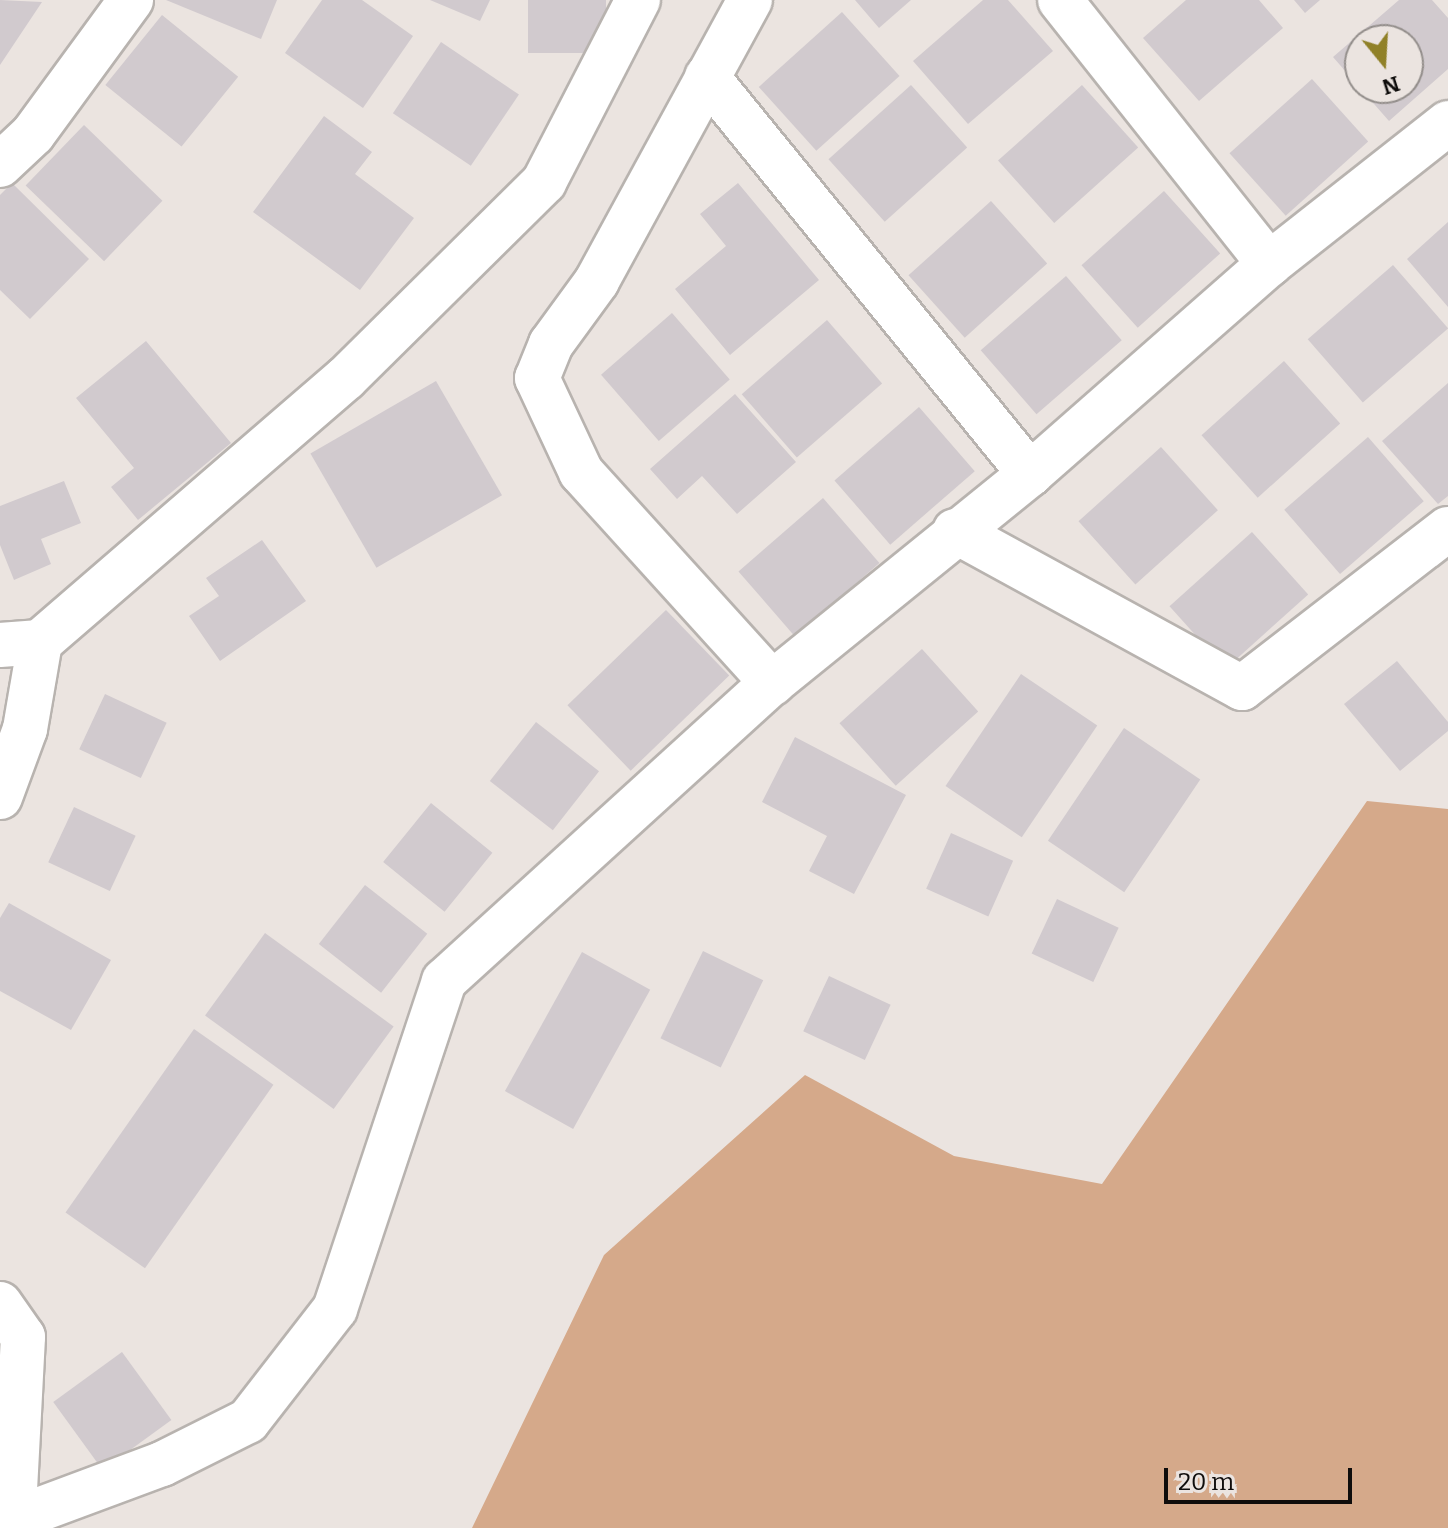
<!DOCTYPE html>
<style>
body{margin:0}
#map{position:relative;width:1448px;height:1528px;overflow:hidden;background:#ebe4e0;font-family:Bitter,serif}
div>[style]{position:absolute}
[style*='--x']{left:calc(var(--x)*1px);top:calc(var(--y)*1px);width:calc(var(--w)*1px);rotate:calc(var(--a)*1deg)}
.forest>*{inset:0;background:#d5a98a}
.building>*{inset:0;background:#d1cace;transform-origin:0 0}
.roads{filter:drop-shadow(2px 0 #b8b3af) drop-shadow(-2px 0 #b8b3af) drop-shadow(0 2px #b8b3af) drop-shadow(0 -2px #b8b3af)}
.minor>*{height:44px;margin:-22px;padding:0 22px;transform-origin:22px;border-radius:22px;background:#fff}
span{translate:-50% -50%;white-space:nowrap;text-align:center;line-height:1.15;-webkit-text-stroke:7px #ebe4e0;paint-order:stroke}
.north{position:absolute;left:1344px;top:24px;width:80px;height:80px;box-sizing:border-box;background:#ebe4e0;border:2px solid #938e8b;border-radius:50%;rotate:162deg;font-size:22px;font-weight:700;line-height:32px;text-align:center;color:#0f0d0c}
.north::after{content:'';display:block;margin:auto;width:28px;height:36px;background:#908128;clip-path:polygon(50% 0,100% 100%,50% 72%,0 100%)}
.scale{position:absolute;left:1164px;top:1468px;width:188px;height:36px;box-sizing:border-box;border:4px solid #0f0d0c;border-top:0;padding-left:10px;font-size:24px;line-height:28px;white-space:nowrap;color:#0f0d0c;-webkit-text-stroke:6px #ebe4e0;paint-order:stroke}
</style>
<div id="map">
<div class="forest">
<i style="clip-path:polygon(1367px 801px,1448px 809px,1448px 1528px,472px 1528px,604px 1255px,805px 1075px,954px 1156px,1102px 1184px)"></i>
</div>
<div class="building">
<i style="clip-path:polygon(0 0,42px 2px,0 65px)"></i>
<i style="clip-path:polygon(166px 0,277px 0,261px 39px)"></i>
<i style="clip-path:polygon(322px 0,362px 0,413px 36px,363px 108px,285px 53px)"></i>
<i style="clip-path:polygon(430px 0,490px 0,480px 21px)"></i>
<i style="left:528px;top:0;width:78px;height:53px"></i>
<i style="clip-path:polygon(855px 0,911px 0,879px 28px)"></i>
<i style="clip-path:polygon(983px 0,1008px 0,1053px 51px,968px 124px,913px 61px)"></i>
<i style="clip-path:polygon(1186px 0,1259px 0,1283px 28px,1199px 101px,1143px 38px)"></i>
<i style="clip-path:polygon(1294px 0,1320px 0,1305px 13px)"></i>
<i style="clip-path:polygon(1399px 0,1432px 0,1448px 18px,1448px 69px,1389px 121px,1360px 88px,1408px 88px,1408px 40px,1360px 40px,1360px 88px,1333px 57px)"></i>
<i style="left:842px;top:12px;width:86px;height:112px;rotate:48deg"></i>
<i style="left:162px;top:15px;width:98px;height:90px;rotate:39deg"></i>
<i style="left:441px;top:42px;width:94px;height:86px;rotate:34deg"></i>
<i style="left:1312px;top:79px;width:84px;height:111px;rotate:48deg"></i>
<i style="left:911px;top:85px;width:84px;height:111px;rotate:48deg"></i>
<i style="left:1082px;top:85px;width:84px;height:113px;rotate:48deg"></i>
<i style="clip-path:polygon(324px 116px,372px 152px,355px 174px,414px 218px,360px 290px,253px 212px)"></i>
<i style="left:84px;top:125px;width:109px;height:84px;rotate:44deg"></i>
<i style="clip-path:polygon(12px 183px,89px 259px,30px 319px,0 290px,0 195px)"></i>
<i style="clip-path:polygon(738px 183px,819px 280px,730px 355px,675px 289px,726px 246px,700px 214px)"></i>
<i style="left:1164px;top:191px;width:84px;height:111px;rotate:48deg"></i>
<i style="left:991px;top:201px;width:84px;height:111px;rotate:48deg"></i>
<i style="clip-path:polygon(1448px 222px,1448px 307px,1407px 259px)"></i>
<i style="left:1393px;top:265px;width:84px;height:113px;rotate:49deg"></i>
<i style="left:1066px;top:276px;width:85px;height:113px;rotate:49deg"></i>
<i style="left:672px;top:313px;width:88px;height:94px;rotate:49deg"></i>
<i style="left:827px;top:320px;width:84px;height:113px;rotate:49deg"></i>
<i style="clip-path:polygon(146px 341px,231px 443px,138px 520px,111px 487px,134px 468px,76px 398px)"></i>
<i style="left:1284px;top:361px;width:84px;height:111px;rotate:48deg"></i>
<i style="left:436px;top:381px;width:132px;height:145px;rotate:60deg"></i>
<i style="clip-path:polygon(1448px 383px,1448px 496px,1438px 504px,1382px 441px)"></i>
<i style="clip-path:polygon(735px 394px,796px 462px,737px 514px,702px 476px,677px 499px,650px 469px)"></i>
<i style="left:919px;top:407px;width:85px;height:112px;rotate:49deg"></i>
<i style="left:1368px;top:437px;width:85px;height:111px;rotate:49deg"></i>
<i style="left:1161px;top:447px;width:85px;height:111px;rotate:48deg"></i>
<i style="clip-path:polygon(64px 481px,81px 523px,41px 539px,51px 564px,14px 580px,0 545px,0 506px)"></i>
<i style="left:823px;top:498px;width:86px;height:112px;rotate:49deg"></i>
<i style="left:1252px;top:532px;width:84px;height:111px;rotate:48deg"></i>
<i style="clip-path:polygon(262px 540px,306px 601px,220px 661px,189px 616px,219px 596px,206px 578px)"></i>
<i style="left:666px;top:610px;width:91px;height:137px;rotate:46deg"></i>
<i style="left:922px;top:649px;width:84px;height:111px;rotate:48deg"></i>
<i style="clip-path:polygon(1397px 661px,1448px 722px,1448px 731px,1400px 771px,1344px 704px)"></i>
<i style="left:1021px;top:674px;width:92px;height:135px;rotate:34deg"></i>
<i style="left:105px;top:694px;width:68px;height:61px;rotate:25deg"></i>
<i style="left:536px;top:722px;width:80px;height:75px;rotate:38deg"></i>
<i style="left:1124px;top:728px;width:92px;height:136px;rotate:34deg"></i>
<i style="clip-path:polygon(795px 737px,906px 795px,854px 894px,809px 871px,827px 836px,762px 802px)"></i>
<i style="left:431px;top:803px;width:79px;height:76px;rotate:39deg"></i>
<i style="left:74px;top:807px;width:68px;height:61px;rotate:25deg"></i>
<i style="left:951px;top:833px;width:68px;height:61px;rotate:24deg"></i>
<i style="left:365px;top:885px;width:79px;height:75px;rotate:38deg"></i>
<i style="left:1057px;top:899px;width:68px;height:60px;rotate:25deg"></i>
<i style="clip-path:polygon(9px 903px,111px 960px,71px 1030px,0 991px,0 918px)"></i>
<i style="left:265px;top:933px;width:159px;height:102px;rotate:36deg"></i>
<i style="left:703px;top:951px;width:67px;height:97px;rotate:26deg"></i>
<i style="left:582px;top:952px;width:78px;height:159px;rotate:29deg"></i>
<i style="left:829px;top:976px;width:68px;height:61px;rotate:25deg"></i>
<i style="left:194px;top:1029px;width:97px;height:224px;rotate:35deg"></i>
<i style="left:122px;top:1352px;width:84px;height:85px;rotate:54deg"></i>
</div>
<div class="roads">
<div class="minor">
<i style="--x:750;--y:0;--w:320;--a:118.6"></i>
<i style="--x:597;--y:281;--w:78;--a:126.1"></i>
<i style="--x:551;--y:344;--w:37;--a:112"></i>
<i style="--x:537;--y:378;--w:104;--a:64.9"></i>
<i style="--x:581;--y:472;--w:285;--a:47.8"></i>
<i style="--x:1060;--y:0;--w:337;--a:51.6"></i>
<i style="--x:707;--y:77;--w:512;--a:50.87"></i>
<i style="--x:0;--y:165;--w:45;--a:-43.2"></i>
<i style="--x:33;--y:134;--w:166;--a:-53.8"></i>
<i style="--x:955;--y:531;--w:327;--a:28.7"></i>
<i style="--x:1242;--y:688;--w:260;--a:-37.7"></i>
<i style="--x:0;--y:645;--w:40;--a:-4.3"></i>
<i style="--x:40;--y:642;--w:404;--a:-40.8"></i>
<i style="--x:346;--y:378;--w:279;--a:-44.7"></i>
<i style="--x:544;--y:182;--w:205;--a:-62.7"></i>
<i style="--x:0;--y:797;--w:72;--a:-69.8"></i>
<i style="--x:25;--y:729;--w:88;--a:-80.2"></i>
<i style="--x:0;--y:1304;--w:40;--a:55.1"></i>
<i style="--x:23;--y:1337;--w:191;--a:93"></i>
<i style="--x:0;--y:1518;--w:14;--a:4"></i>
<i style="--x:14;--y:1519;--w:158;--a:-20.4"></i>
<i style="--x:162;--y:1464;--w:96;--a:-26.6"></i>
<i style="--x:248;--y:1421;--w:142;--a:-52.2"></i>
<i style="--x:335;--y:1309;--w:346;--a:-71.6"></i>
<i style="--x:444;--y:981;--w:443;--a:-42.3"></i>
<i style="--x:772;--y:683;--w:332;--a:-39"></i>
<i style="--x:1030;--y:474;--w:318;--a:-41.3"></i>
<i style="--x:1269;--y:264;--w:228;--a:-38.2"></i>
</div>
</div>
<div class="north">N</div>
<div class="scale">20 m</div>
</div>
